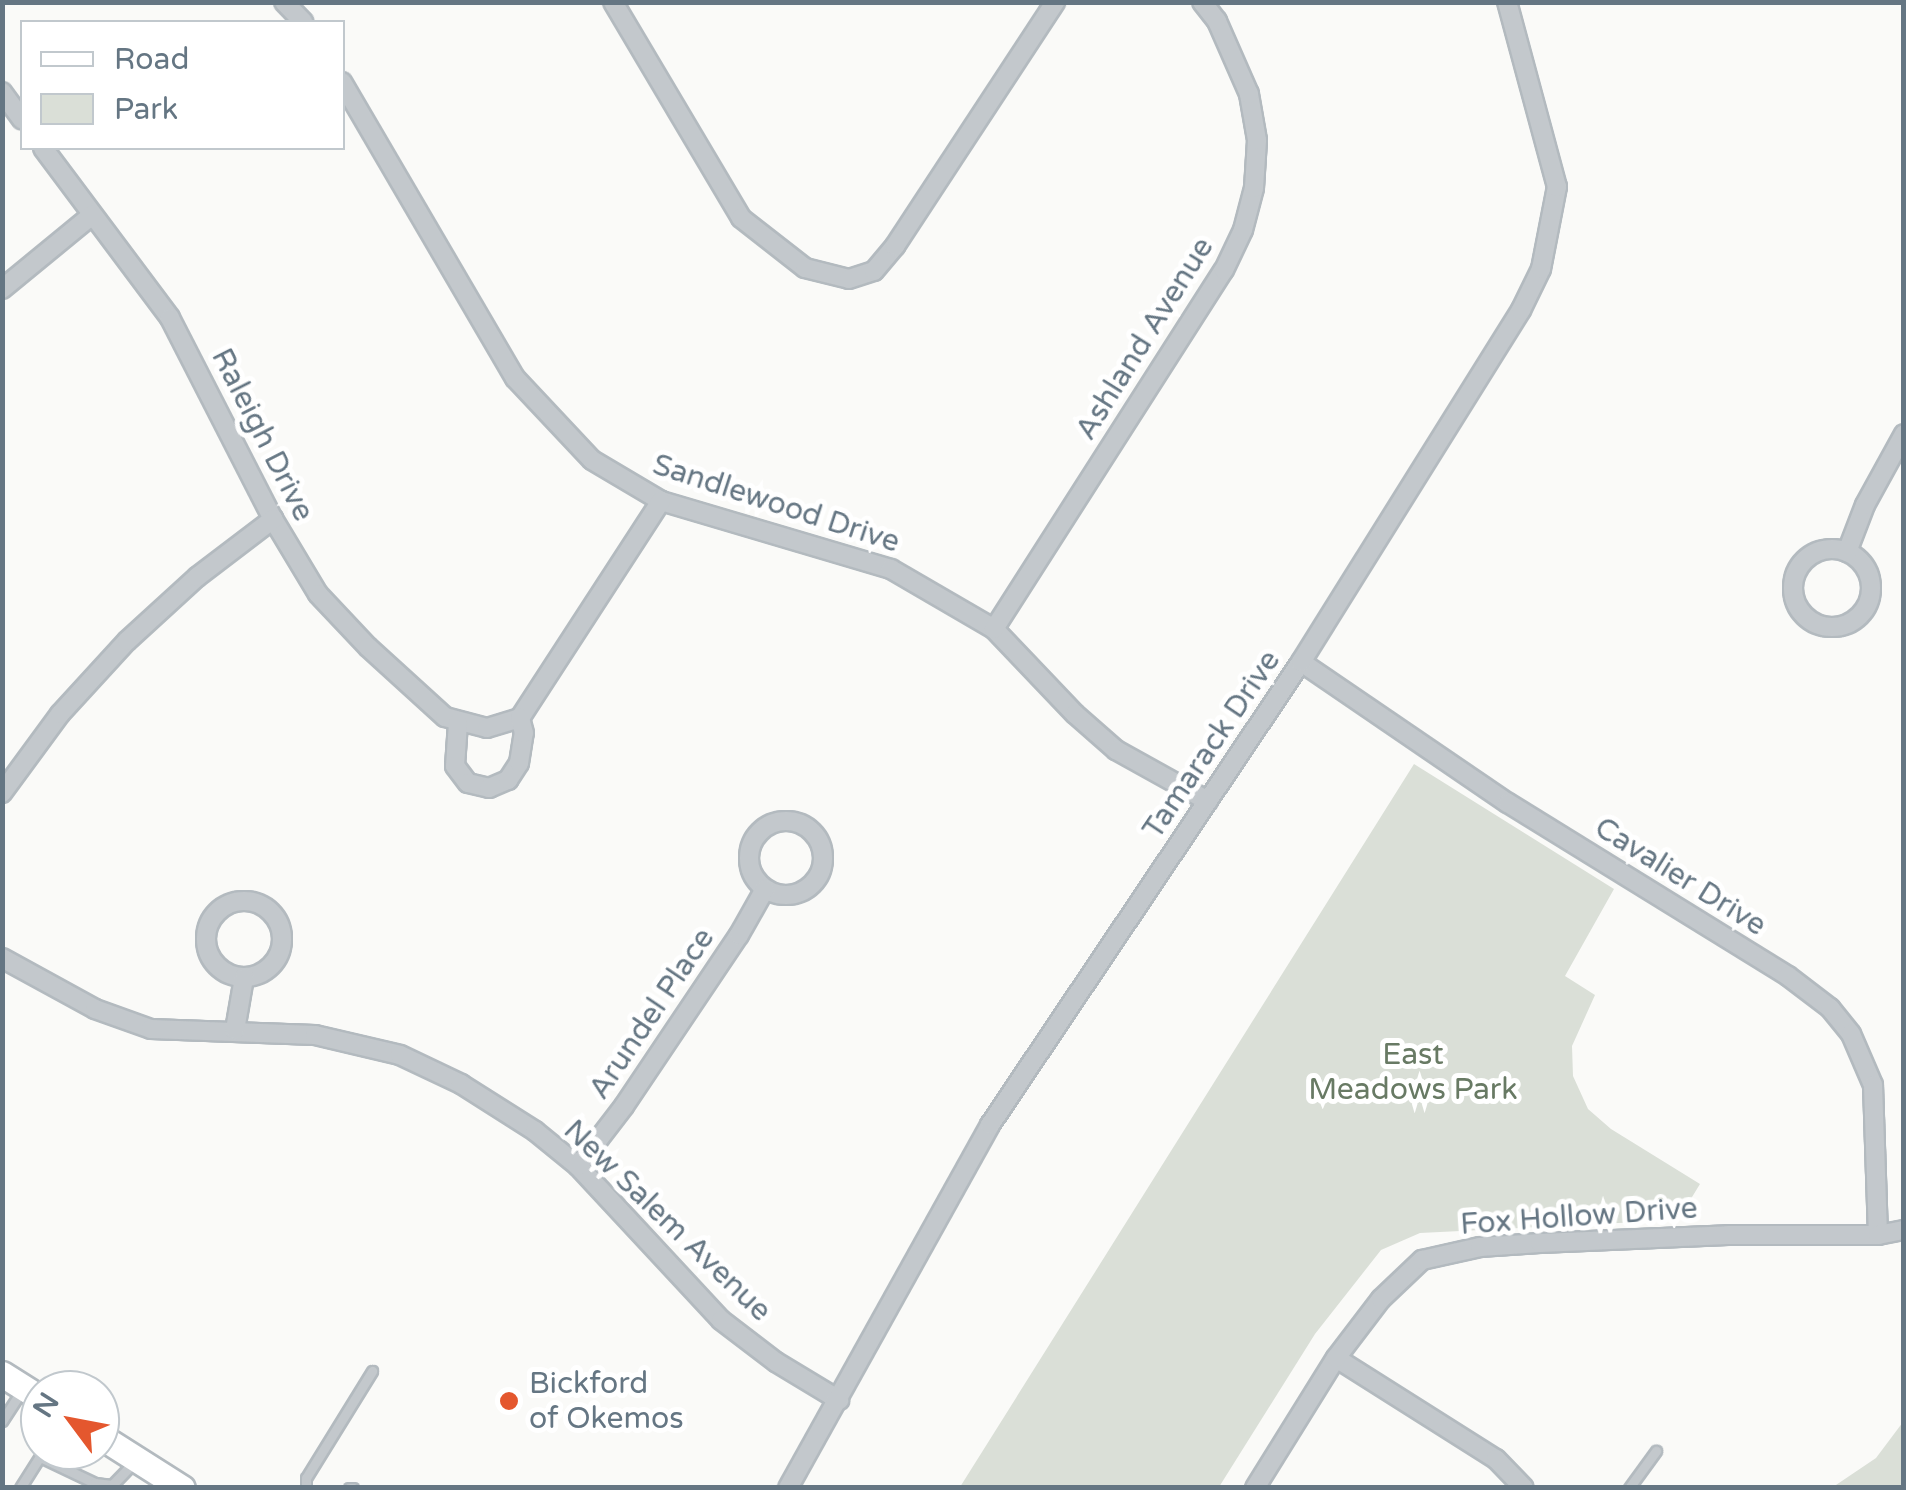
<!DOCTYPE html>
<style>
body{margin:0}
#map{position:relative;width:1906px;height:1490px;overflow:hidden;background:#fafaf8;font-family:"Varela Round",sans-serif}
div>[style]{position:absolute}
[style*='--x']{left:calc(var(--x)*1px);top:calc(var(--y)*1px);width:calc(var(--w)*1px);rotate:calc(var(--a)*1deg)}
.green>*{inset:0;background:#dadfd7}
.roads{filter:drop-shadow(2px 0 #b3babf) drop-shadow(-2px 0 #b3babf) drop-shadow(0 2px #b3babf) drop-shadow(0 -2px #b3babf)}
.lane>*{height:9px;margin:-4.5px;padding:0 4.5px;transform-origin:4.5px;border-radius:4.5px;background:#c3c8cc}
.street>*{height:18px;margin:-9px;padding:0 9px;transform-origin:9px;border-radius:9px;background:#c3c8cc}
.street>.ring{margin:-9px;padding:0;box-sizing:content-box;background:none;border:18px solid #c3c8cc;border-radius:50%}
.secondary>*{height:25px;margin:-12.5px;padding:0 12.5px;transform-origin:12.5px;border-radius:12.5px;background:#fff}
.dots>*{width:28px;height:28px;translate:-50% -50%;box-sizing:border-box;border:5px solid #fff;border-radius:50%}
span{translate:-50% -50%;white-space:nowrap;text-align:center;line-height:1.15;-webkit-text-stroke:10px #fff;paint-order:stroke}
.street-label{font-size:30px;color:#657683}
.park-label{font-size:30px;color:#687a64}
.poi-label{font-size:30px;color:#657683}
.left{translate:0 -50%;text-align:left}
.frame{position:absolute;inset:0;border:5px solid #657683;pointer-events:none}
.legend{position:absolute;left:20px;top:20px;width:325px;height:130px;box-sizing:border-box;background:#fff;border:2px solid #c1c8cd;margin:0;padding:12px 18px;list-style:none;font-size:30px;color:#657683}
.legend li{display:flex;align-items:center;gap:20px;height:50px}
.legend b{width:50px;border:2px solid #c1c8cd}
.north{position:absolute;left:20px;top:1370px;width:100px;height:100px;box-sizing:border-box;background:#fff;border:2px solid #c1c8cd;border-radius:50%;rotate:302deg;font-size:28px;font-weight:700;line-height:40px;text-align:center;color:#657683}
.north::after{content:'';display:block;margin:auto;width:35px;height:45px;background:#e4572e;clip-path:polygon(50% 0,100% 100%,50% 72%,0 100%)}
</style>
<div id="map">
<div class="green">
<i style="clip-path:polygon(1414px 764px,1614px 889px,1565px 976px,1595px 995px,1572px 1046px,1573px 1076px,1588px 1109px,1611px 1129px,1700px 1184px,1678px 1220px,1420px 1233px,1381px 1250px,1315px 1334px,1219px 1487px,960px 1487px)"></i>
<i style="clip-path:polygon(1903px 1422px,1903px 1487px,1833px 1487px,1876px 1458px)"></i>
</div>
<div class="roads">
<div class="lane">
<i style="--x:2;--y:1421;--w:37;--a:-57"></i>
<i style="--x:40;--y:1457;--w:61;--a:25.3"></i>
<i style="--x:95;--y:1483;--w:17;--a:7"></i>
<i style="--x:112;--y:1485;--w:35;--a:-46"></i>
<i style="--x:20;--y:1488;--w:45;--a:-57.7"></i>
<i style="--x:306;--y:1488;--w:10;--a:-90"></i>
<i style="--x:306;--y:1478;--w:126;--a:-58.3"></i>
<i style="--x:349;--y:1488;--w:4;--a:0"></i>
<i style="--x:1629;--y:1488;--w:46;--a:-53.9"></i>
</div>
<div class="street">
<i style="--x:284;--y:2;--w:28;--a:46"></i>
<i style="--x:613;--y:2;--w:251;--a:59.3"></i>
<i style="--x:741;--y:218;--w:81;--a:38"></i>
<i style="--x:805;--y:268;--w:45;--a:14"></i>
<i style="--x:849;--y:279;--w:26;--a:-18"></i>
<i style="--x:874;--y:271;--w:33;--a:-50"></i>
<i style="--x:895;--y:246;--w:292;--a:-56.7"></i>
<i style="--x:342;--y:82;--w:343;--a:59.7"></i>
<i style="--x:515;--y:378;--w:112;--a:46.8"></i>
<i style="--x:592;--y:460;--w:80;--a:30.7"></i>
<i style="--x:661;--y:501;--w:240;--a:16.5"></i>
<i style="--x:891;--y:569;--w:119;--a:30.2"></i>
<i style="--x:994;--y:629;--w:117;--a:46.4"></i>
<i style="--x:1075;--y:714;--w:55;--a:41.3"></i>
<i style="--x:1116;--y:750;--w:105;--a:29"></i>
<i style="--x:2;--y:92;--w:34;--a:54"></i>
<i style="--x:43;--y:148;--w:212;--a:53.2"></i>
<i style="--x:170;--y:318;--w:226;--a:62.9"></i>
<i style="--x:273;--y:519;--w:87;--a:59"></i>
<i style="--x:318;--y:594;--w:73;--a:46.7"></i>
<i style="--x:368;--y:647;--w:104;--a:42.3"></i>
<i style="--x:445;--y:717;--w:43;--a:14.7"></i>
<i style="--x:487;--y:728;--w:34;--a:-17"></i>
<i style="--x:520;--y:718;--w:259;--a:-57"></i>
<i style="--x:2;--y:289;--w:117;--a:-39.4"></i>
<i class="ring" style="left:1793px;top:549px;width:60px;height:60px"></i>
<i style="--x:1847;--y:552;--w:50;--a:-69"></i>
<i style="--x:1865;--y:505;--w:81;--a:-61.2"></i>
<i style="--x:994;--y:629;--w:426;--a:-57.4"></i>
<i style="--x:1224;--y:270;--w:44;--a:-64.6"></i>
<i style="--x:1243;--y:230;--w:43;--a:-75.3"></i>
<i style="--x:1254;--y:188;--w:48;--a:-86.4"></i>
<i style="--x:1257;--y:140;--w:47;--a:-99.9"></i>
<i style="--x:1249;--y:94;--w:80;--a:-113.7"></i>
<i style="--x:1217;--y:21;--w:24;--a:-128"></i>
<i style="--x:1301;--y:662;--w:250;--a:34.3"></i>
<i style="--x:1508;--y:803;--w:329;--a:31.7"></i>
<i style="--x:1788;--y:976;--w:53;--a:37.3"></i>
<i style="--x:1830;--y:1008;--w:33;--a:51"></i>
<i style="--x:1851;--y:1034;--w:56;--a:66.7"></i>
<i style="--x:1873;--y:1085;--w:150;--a:88.1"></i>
<i style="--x:458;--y:723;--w:43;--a:94"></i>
<i style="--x:455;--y:766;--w:21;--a:53"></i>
<i style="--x:468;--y:783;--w:22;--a:13"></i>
<i style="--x:489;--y:788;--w:21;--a:-23"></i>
<i style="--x:508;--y:780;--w:20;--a:-57"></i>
<i style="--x:519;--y:763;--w:30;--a:-81"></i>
<i style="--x:524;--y:733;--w:16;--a:-105"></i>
<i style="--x:2;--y:793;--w:98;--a:-53.7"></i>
<i style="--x:60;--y:714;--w:99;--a:-47.5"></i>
<i style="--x:127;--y:641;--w:95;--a:-42.4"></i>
<i style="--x:197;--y:577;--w:96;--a:-37.3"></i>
<i class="ring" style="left:749px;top:821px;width:56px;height:56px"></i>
<i class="ring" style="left:206px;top:901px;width:58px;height:58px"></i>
<i style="--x:2;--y:958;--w:106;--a:28.7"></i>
<i style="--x:95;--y:1009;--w:59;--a:19.7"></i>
<i style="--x:151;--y:1029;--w:164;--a:2.1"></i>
<i style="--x:315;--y:1035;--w:87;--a:13.2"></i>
<i style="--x:400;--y:1055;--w:68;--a:25.4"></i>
<i style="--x:461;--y:1084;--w:88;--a:32.4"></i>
<i style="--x:535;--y:1131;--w:55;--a:39.1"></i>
<i style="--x:578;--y:1166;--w:210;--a:47.1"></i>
<i style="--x:721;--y:1320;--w:69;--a:37.4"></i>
<i style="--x:776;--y:1362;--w:74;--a:31.1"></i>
<i style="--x:235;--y:1030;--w:53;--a:-80.2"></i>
<i style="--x:578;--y:1166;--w:76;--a:-52.5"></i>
<i style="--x:624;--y:1106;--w:206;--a:-56.1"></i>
<i style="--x:739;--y:935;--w:53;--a:-60.5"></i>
<i style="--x:1336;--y:1358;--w:189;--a:32.3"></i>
<i style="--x:1496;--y:1459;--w:40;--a:46"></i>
<i style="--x:788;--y:1488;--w:415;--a:-60.9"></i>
<i style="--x:990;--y:1125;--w:558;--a:-56.11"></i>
<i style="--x:1301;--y:662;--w:415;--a:-58"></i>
<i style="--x:1521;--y:310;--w:46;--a:-64"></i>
<i style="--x:1541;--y:269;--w:84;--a:-79"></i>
<i style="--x:1557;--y:187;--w:192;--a:-105.1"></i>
<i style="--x:1255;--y:1488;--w:153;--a:-58.1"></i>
<i style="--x:1336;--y:1358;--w:74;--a:-52.7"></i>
<i style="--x:1381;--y:1299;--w:57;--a:-43.6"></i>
<i style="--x:1422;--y:1260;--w:59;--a:-12.6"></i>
<i style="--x:1480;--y:1247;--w:60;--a:-3.8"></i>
<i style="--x:1540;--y:1243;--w:188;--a:-2.4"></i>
<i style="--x:1728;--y:1235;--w:150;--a:0"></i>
<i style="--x:1878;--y:1235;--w:26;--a:-11"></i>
</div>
<div class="secondary">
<i style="--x:2;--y:1374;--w:45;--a:32.3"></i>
<i style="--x:100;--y:1436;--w:97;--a:32.4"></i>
</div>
</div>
<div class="dots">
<i style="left:509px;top:1401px;background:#e4572e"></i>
</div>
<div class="street-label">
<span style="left:1145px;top:339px;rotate:-58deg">Ashland Avenue</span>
<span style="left:262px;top:435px;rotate:63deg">Raleigh Drive</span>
<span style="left:776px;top:504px;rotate:18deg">Sandlewood Drive</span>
<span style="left:1212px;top:745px;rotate:-56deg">Tamarack Drive</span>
<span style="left:1680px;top:877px;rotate:32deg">Cavalier Drive</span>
<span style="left:652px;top:1014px;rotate:-56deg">Arundel Place</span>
<span style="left:1579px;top:1217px;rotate:-4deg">Fox Hollow Drive</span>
<span style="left:667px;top:1221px;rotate:44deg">New Salem Avenue</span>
</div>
<div class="park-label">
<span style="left:1413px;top:1072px">East<br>Meadows Park</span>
</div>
<div class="poi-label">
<span class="left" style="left:529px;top:1401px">Bickford<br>of Okemos</span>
</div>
<div class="frame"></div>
<ul class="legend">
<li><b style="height:12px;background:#fff"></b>Road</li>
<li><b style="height:28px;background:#dadfd7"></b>Park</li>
</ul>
<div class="north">N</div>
</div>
